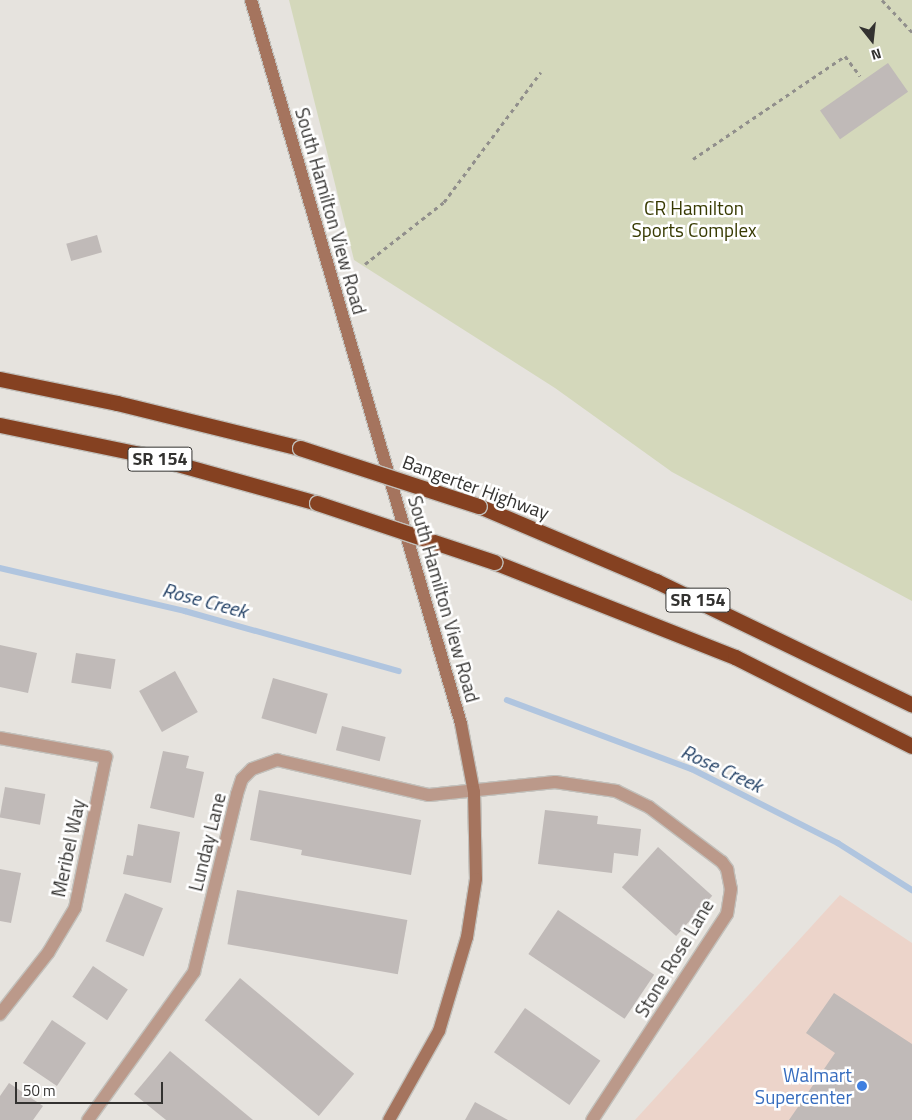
<!DOCTYPE html>
<style>
body{margin:0}
#map{position:relative;width:912px;height:1120px;overflow:hidden;background:#e6e3de;font-family:"Titillium Web",sans-serif}
div>[style]{position:absolute}
[style*='--x']{left:calc(var(--x)*1px);top:calc(var(--y)*1px);width:calc(var(--w)*1px);rotate:calc(var(--a)*1deg)}
.commercial>*{inset:0;background:#ecd4ca}
.green>*{inset:0;background:#d4d8bb}
.stream>*{height:5.5px;margin:-2.75px;padding:0 2.75px;transform-origin:2.75px;border-radius:2.75px;background:#b0c5df}
.building>*{inset:0;background:#c0bab8;transform-origin:0 0}
.path>*{height:3px;margin-top:-1.5px;transform-origin:0;background:repeating-linear-gradient(90deg,#918f8c 0 4px,transparent 0 8px)}
.roads{filter:drop-shadow(1px 0 #c2c0bb) drop-shadow(-1px 0 #c2c0bb) drop-shadow(0 1px #c2c0bb) drop-shadow(0 -1px #c2c0bb)}
.street>*{height:12px;margin:-6px;padding:0 6px;transform-origin:6px;border-radius:6px;background:#bb998a}
.secondary>*{height:12px;margin:-6px;padding:0 6px;transform-origin:6px;border-radius:6px;background:#a5745e}
.highway>*{height:15px;margin:-7.5px;padding:0 7.5px;transform-origin:7.5px;border-radius:7.5px;background:#854121}
.bridges{filter:drop-shadow(1px 0 #c2c0bb) drop-shadow(-1px 0 #c2c0bb) drop-shadow(0 1px #c2c0bb) drop-shadow(0 -1px #c2c0bb)}
.highway-bridge>*{height:15px;margin:-7.5px;padding:0 7.5px;transform-origin:7.5px;border-radius:7.5px;background:#854121}
.dots>*{width:14px;height:14px;translate:-50% -50%;box-sizing:border-box;border:2px solid #fff;border-radius:50%}
span{translate:-50% -50%;white-space:nowrap;text-align:center;line-height:1.15;-webkit-text-stroke:5px #fff;paint-order:stroke}
.shield-label span{padding:1px 4px;background:#fff;border:1px solid;border-radius:4px;-webkit-text-stroke-width:0}
.shield-label{font-size:18px;color:#333230;font-weight:700}
.park-label{font-size:19px;color:#373a02}
.street-label{font-size:19px;color:#333230}
.shop-label{font-size:19px;color:#366cbe}
.right{translate:-100% -50%;text-align:right}
.water-label{font-size:20px;color:#224065;font-style:italic}
.north{position:absolute;left:847px;top:15px;width:50px;height:50px;-webkit-text-stroke:4px #fff;paint-order:stroke;rotate:164deg;font-size:14px;font-weight:700;line-height:20px;text-align:center;color:#333230}
.north::after{content:'';display:block;margin:auto;width:18px;height:22px;background:#333230;clip-path:polygon(50% 0,100% 100%,50% 72%,0 100%)}
.scale{position:absolute;left:15px;top:1082px;width:148px;height:22px;box-sizing:border-box;border:2px solid #333230;border-top:0;padding-left:6px;font-size:15px;line-height:18px;white-space:nowrap;color:#333230;-webkit-text-stroke:4px #fff;paint-order:stroke}
</style>
<div id="map">
<div class="commercial">
<i style="clip-path:polygon(840px 895px,912px 943px,912px 1120px,635px 1120px)"></i>
</div>
<div class="green">
<i style="clip-path:polygon(289px 0,912px 0,912px 601px,672px 472px,555px 388px,354px 260px)"></i>
</div>
<div class="stream">
<i style="--x:0;--y:568;--w:190;--a:13.1"></i>
<i style="--x:185;--y:611;--w:222;--a:15.7"></i>
<i style="--x:507;--y:700;--w:197;--a:20.5"></i>
<i style="--x:692;--y:769;--w:164;--a:26.9"></i>
<i style="--x:838;--y:843;--w:88;--a:32.4"></i>
</div>
<div class="building">
<i style="left:888px;top:63px;width:35px;height:83px;rotate:55deg"></i>
<i style="left:97px;top:235px;width:18px;height:32px;rotate:74deg"></i>
<i style="clip-path:polygon(0 645px,37px 653px,28px 693px,0 687px)"></i>
<i style="left:76px;top:653px;width:40px;height:30px;rotate:9deg"></i>
<i style="left:175px;top:671px;width:47px;height:41px;rotate:61deg"></i>
<i style="left:273px;top:678px;width:57px;height:42px;rotate:16deg"></i>
<i style="left:342px;top:726px;width:45px;height:25px;rotate:14deg"></i>
<i style="clip-path:polygon(163px 751px,189px 756px,186px 768px,204px 772px,194px 818px,150px 808px)"></i>
<i style="left:5px;top:787px;width:41px;height:31px;rotate:10deg"></i>
<i style="clip-path:polygon(259px 790px,421px 820px,411px 875px,301px 855px,302px 850px,250px 840px)"></i>
<i style="clip-path:polygon(545px 810px,598px 816px,597px 824px,641px 829px,638px 856px,614px 853px,612px 873px,538px 864px)"></i>
<i style="clip-path:polygon(138px 824px,180px 832px,171px 883px,123px 874px,127px 855px,133px 856px)"></i>
<i style="left:658px;top:847px;width:73px;height:54px;rotate:42deg"></i>
<i style="clip-path:polygon(0 869px,21px 873px,11px 923px,0 921px)"></i>
<i style="left:237px;top:890px;width:173px;height:55px;rotate:10deg"></i>
<i style="left:125px;top:893px;width:41px;height:52px;rotate:22deg"></i>
<i style="left:558px;top:910px;width:116px;height:53px;rotate:34deg"></i>
<i style="left:93px;top:966px;width:42px;height:37px;rotate:34deg"></i>
<i style="left:240px;top:978px;width:149px;height:55px;rotate:40deg"></i>
<i style="clip-path:polygon(834px 993px,912px 1044px,912px 1120px,789px 1120px,835px 1053px,806px 1033px)"></i>
<i style="left:525px;top:1008px;width:92px;height:54px;rotate:35deg"></i>
<i style="left:52px;top:1020px;width:41px;height:52px;rotate:34deg"></i>
<i style="clip-path:polygon(170px 1051px,253px 1120px,166px 1120px,134px 1094px)"></i>
<i style="clip-path:polygon(9px 1083px,43px 1106px,33px 1120px,0 1120px,0 1096px)"></i>
<i style="clip-path:polygon(475px 1102px,508px 1120px,465px 1120px)"></i>
</div>
<div class="path">
<i style="--x:882;--y:0;--w:44;--a:46.8"></i>
<i style="--x:693;--y:159;--w:184;--a:-34.1"></i>
<i style="--x:845;--y:56;--w:25;--a:53"></i>
<i style="--x:365;--y:264;--w:100;--a:-38.1"></i>
<i style="--x:444;--y:202;--w:162;--a:-53.3"></i>
</div>
<div class="roads">
<div class="street">
<i style="--x:0;--y:738;--w:108;--a:10.2"></i>
<i style="--x:106;--y:757;--w:154;--a:101.6"></i>
<i style="--x:75;--y:908;--w:52;--a:121"></i>
<i style="--x:48;--y:953;--w:78;--a:128.2"></i>
<i style="--x:88;--y:1120;--w:182;--a:-54.4"></i>
<i style="--x:194;--y:972;--w:183;--a:-76.4"></i>
<i style="--x:237;--y:794;--w:16;--a:-72"></i>
<i style="--x:242;--y:779;--w:14;--a:-45"></i>
<i style="--x:252;--y:769;--w:27;--a:-20"></i>
<i style="--x:277;--y:760;--w:156;--a:13"></i>
<i style="--x:429;--y:795;--w:127;--a:-5.9"></i>
<i style="--x:555;--y:782;--w:62;--a:8.4"></i>
<i style="--x:616;--y:791;--w:37;--a:26"></i>
<i style="--x:649;--y:807;--w:91;--a:37"></i>
<i style="--x:722;--y:862;--w:9;--a:54"></i>
<i style="--x:727;--y:869;--w:20;--a:79"></i>
<i style="--x:731;--y:889;--w:25;--a:99"></i>
<i style="--x:727;--y:914;--w:246;--a:123.2"></i>
</div>
<div class="secondary">
<i style="--x:251;--y:0;--w:754;--a:73.82"></i>
<i style="--x:461;--y:724;--w:69;--a:79.2"></i>
<i style="--x:474;--y:792;--w:87;--a:88.7"></i>
<i style="--x:476;--y:879;--w:59;--a:98.8"></i>
<i style="--x:467;--y:937;--w:98;--a:106.6"></i>
<i style="--x:439;--y:1031;--w:102;--a:119.3"></i>
</div>
<div class="highway">
<i style="--x:0;--y:379;--w:119;--a:11.6"></i>
<i style="--x:117;--y:403;--w:188;--a:13.8"></i>
<i style="--x:0;--y:425;--w:148;--a:11.7"></i>
<i style="--x:145;--y:455;--w:179;--a:15.6"></i>
<i style="--x:479;--y:506;--w:192;--a:23"></i>
<i style="--x:656;--y:581;--w:284;--a:25.8"></i>
<i style="--x:494;--y:562;--w:259;--a:21.5"></i>
<i style="--x:735;--y:657;--w:198;--a:26.7"></i>
</div>
</div>
<div class="bridges">
<div class="highway-bridge">
<i style="--x:300;--y:448;--w:188;--a:18"></i>
<i style="--x:317;--y:503;--w:187;--a:18.4"></i>
</div>
</div>
<div class="dots">
<i style="left:862px;top:1086px;background:#3f7fe0"></i>
</div>
<div class="shield-label">
<span style="left:160px;top:459px">SR 154</span>
<span style="left:698px;top:600px">SR 154</span>
</div>
<div class="park-label">
<span style="left:694px;top:219px">CR Hamilton<br>Sports Complex</span>
</div>
<div class="street-label">
<span style="left:331px;top:211px;rotate:74deg">South Hamilton View Road</span>
<span style="left:476px;top:487px;rotate:20deg">Bangerter Highway</span>
<span style="left:444px;top:599px;rotate:74deg">South Hamilton View Road</span>
<span style="left:207px;top:842px;rotate:-76deg">Lunday Lane</span>
<span style="left:68px;top:848px;rotate:-78deg">Meribel Way</span>
<span style="left:674px;top:958px;rotate:-59deg">Stone Rose Lane</span>
</div>
<div class="shop-label">
<span class="right" style="left:852px;top:1086px">Walmart<br>Supercenter</span>
</div>
<div class="water-label">
<span style="left:205px;top:600px;rotate:15deg">Rose Creek</span>
<span style="left:722px;top:768px;rotate:25deg">Rose Creek</span>
</div>
<div class="north">N</div>
<div class="scale">50 m</div>
</div>
